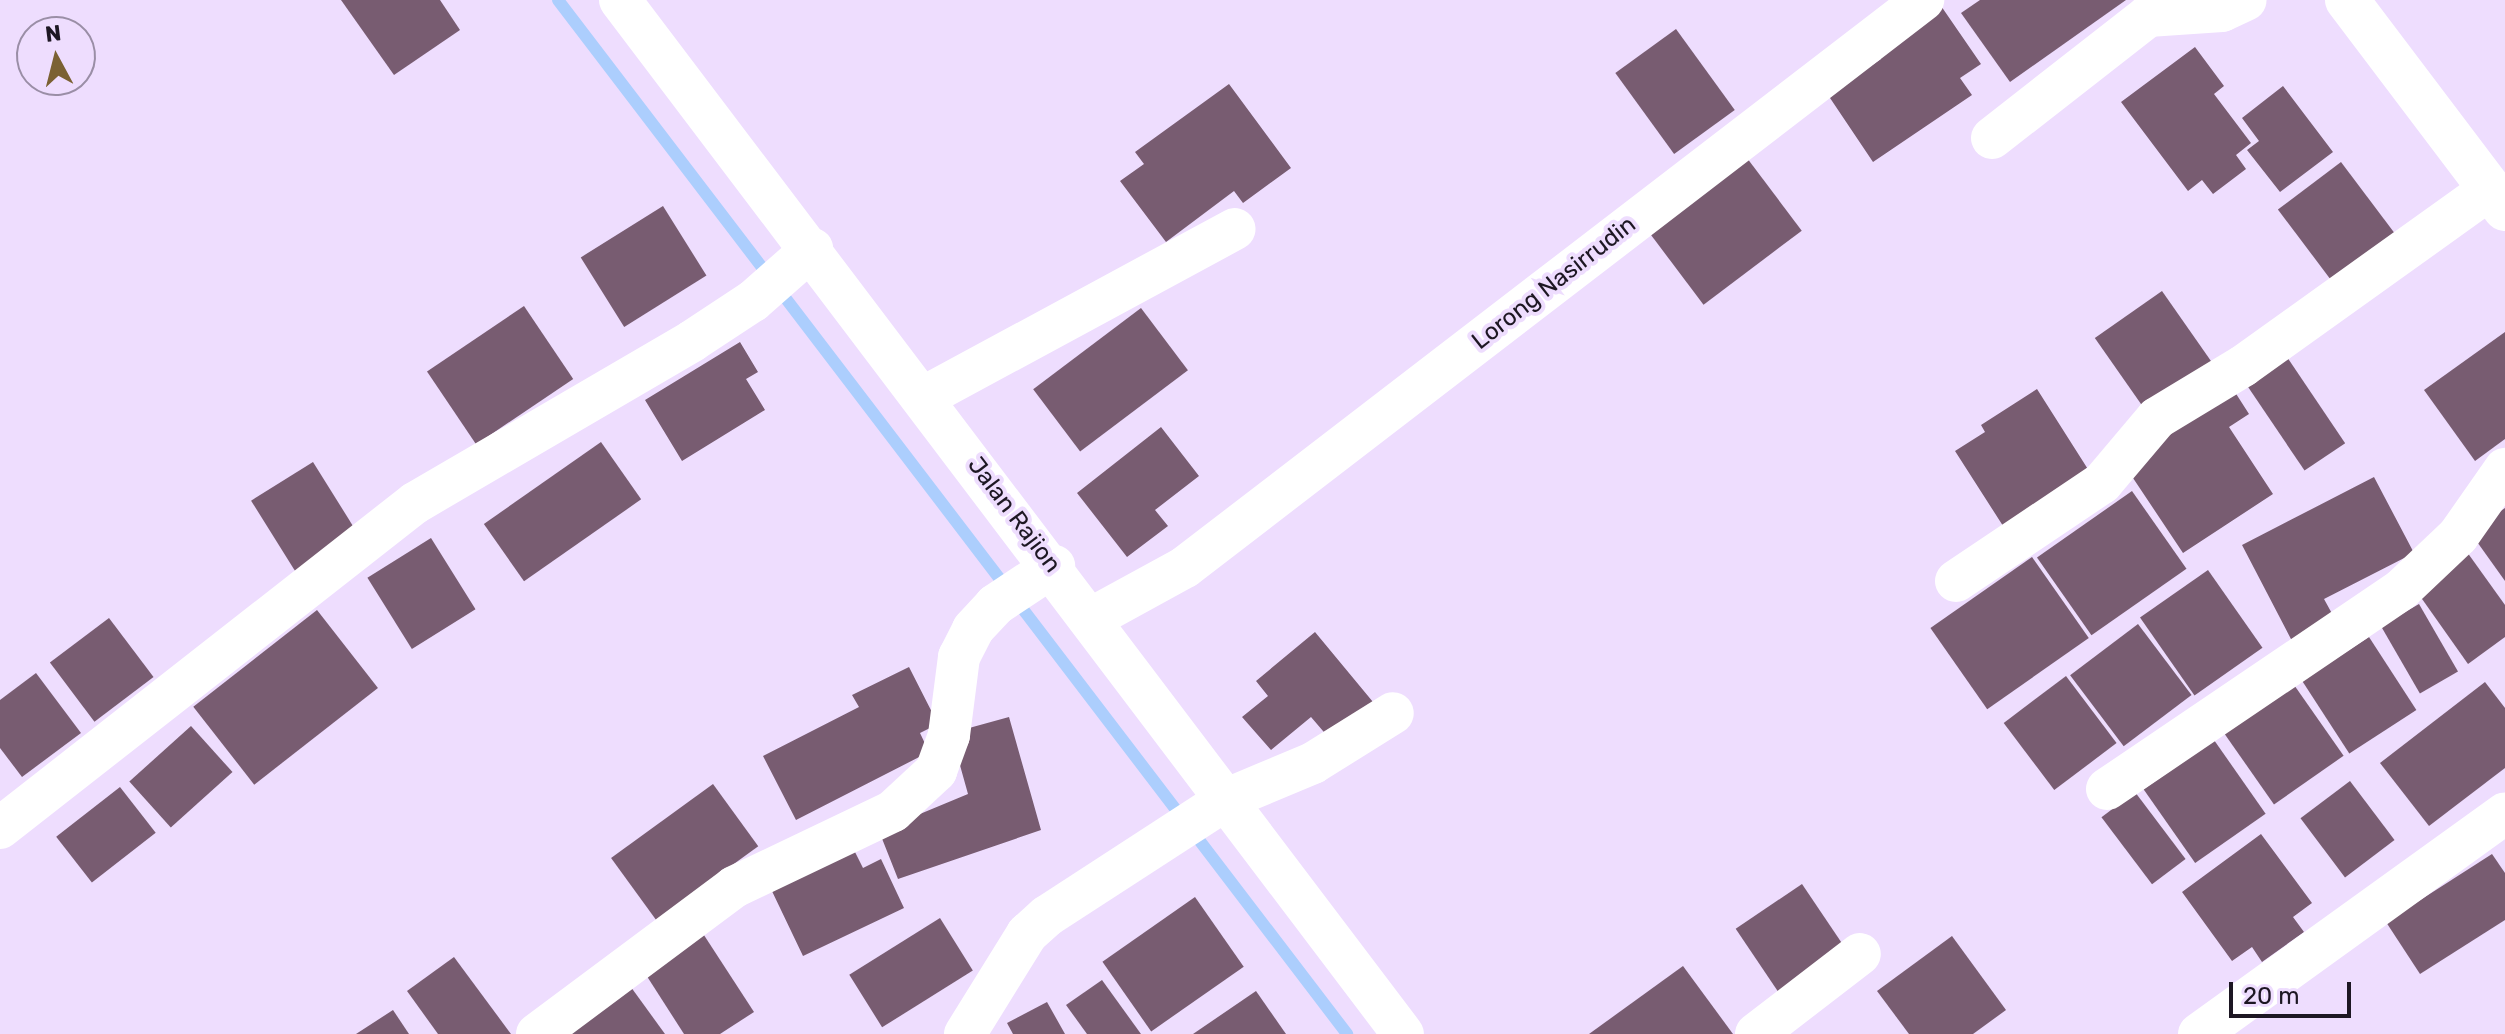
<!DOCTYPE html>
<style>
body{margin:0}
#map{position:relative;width:2505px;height:1034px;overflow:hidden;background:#eeddfe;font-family:Rubik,sans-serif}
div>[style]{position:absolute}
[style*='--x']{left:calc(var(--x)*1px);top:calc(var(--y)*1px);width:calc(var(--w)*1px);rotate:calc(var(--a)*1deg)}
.stream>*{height:12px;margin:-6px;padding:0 6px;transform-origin:6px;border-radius:6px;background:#accefd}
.building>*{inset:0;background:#785c71;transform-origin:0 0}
.street>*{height:42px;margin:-21px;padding:0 21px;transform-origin:21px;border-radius:21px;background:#fff}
.secondary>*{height:44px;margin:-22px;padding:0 22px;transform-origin:22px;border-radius:22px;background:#fff}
span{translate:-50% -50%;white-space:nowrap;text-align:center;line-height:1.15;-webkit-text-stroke:8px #eeddfe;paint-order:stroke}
.street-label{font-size:24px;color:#1d1723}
.north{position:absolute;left:16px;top:16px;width:80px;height:80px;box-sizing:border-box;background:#eeddfe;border:2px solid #9a8ea6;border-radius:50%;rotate:353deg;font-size:22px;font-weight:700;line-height:32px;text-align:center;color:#1d1723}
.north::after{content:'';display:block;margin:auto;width:28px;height:36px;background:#7b6133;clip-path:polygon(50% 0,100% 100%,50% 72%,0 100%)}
.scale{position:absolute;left:2229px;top:982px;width:122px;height:36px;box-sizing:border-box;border:4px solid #1d1723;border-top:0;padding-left:10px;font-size:24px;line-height:28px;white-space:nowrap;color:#1d1723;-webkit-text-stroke:6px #eeddfe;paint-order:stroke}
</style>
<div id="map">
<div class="stream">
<i style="--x:558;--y:0;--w:1301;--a:52.65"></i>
</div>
<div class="building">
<i style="clip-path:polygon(341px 0,440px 0,460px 30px,394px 75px)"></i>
<i style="clip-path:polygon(1980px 0,2126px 0,2010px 82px,1961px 13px)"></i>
<i style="clip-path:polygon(1939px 3px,1981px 64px,1960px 78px,1972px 95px,1873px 162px,1828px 95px,1881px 59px,1873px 47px)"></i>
<i style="left:1676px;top:29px;width:100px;height:75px;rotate:54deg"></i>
<i style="clip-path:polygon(2195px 47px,2224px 86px,2214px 94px,2251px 143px,2236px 155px,2246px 169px,2213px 194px,2202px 180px,2188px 191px,2121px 102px)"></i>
<i style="clip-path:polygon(1229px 84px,1291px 168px,1243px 203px,1234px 191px,1166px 242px,1120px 181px,1144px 164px,1135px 152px)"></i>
<i style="clip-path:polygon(2283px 86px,2333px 152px,2280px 192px,2247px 150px,2259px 141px,2242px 118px)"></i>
<i style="left:1747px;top:158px;width:91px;height:123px;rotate:53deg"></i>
<i style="left:2341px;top:162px;width:101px;height:79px;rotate:53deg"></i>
<i style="left:663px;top:206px;width:82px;height:97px;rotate:58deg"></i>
<i style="left:2162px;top:291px;width:97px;height:82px;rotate:55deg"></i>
<i style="left:524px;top:306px;width:88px;height:117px;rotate:56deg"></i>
<i style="left:1141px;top:308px;width:78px;height:135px;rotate:53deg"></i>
<i style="clip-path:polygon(2505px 332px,2505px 439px,2475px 461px,2424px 390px)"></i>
<i style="clip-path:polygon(740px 342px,758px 372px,746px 379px,765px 410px,682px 461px,645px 400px)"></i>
<i style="left:2287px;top:357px;width:104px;height:49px;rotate:56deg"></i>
<i style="clip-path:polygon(2037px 389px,2091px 474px,2005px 529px,1955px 451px,1985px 432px,1981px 425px)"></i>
<i style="clip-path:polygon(2233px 389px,2249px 414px,2229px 427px,2273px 494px,2183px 553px,2129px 472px,2142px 448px)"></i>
<i style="clip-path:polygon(1161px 427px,1199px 476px,1155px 510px,1168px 526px,1127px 557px,1077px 493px)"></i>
<i style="left:601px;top:442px;width:70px;height:143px;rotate:55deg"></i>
<i style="left:313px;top:462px;width:86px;height:73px;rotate:58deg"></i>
<i style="clip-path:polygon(2374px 477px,2414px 553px,2324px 599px,2335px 619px,2292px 641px,2242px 545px)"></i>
<i style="left:2132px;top:491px;width:95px;height:116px;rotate:55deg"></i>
<i style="clip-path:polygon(2505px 508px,2505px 581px,2470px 532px)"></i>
<i style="left:431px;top:538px;width:84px;height:75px;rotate:58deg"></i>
<i style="clip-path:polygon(2467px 552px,2505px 605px,2505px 637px,2468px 664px,2415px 589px)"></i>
<i style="left:2032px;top:557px;width:99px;height:124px;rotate:55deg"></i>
<i style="left:2208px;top:570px;width:95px;height:83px;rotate:55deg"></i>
<i style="left:2419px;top:604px;width:78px;height:44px;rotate:60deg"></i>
<i style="left:317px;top:610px;width:99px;height:157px;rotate:52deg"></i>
<i style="left:109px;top:618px;width:74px;height:74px;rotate:53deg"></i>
<i style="left:2138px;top:624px;width:89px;height:85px;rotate:53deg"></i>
<i style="clip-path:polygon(1315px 632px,1373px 702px,1329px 738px,1311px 717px,1271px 750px,1242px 717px,1268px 696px,1256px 681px)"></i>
<i style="left:2369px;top:637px;width:87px;height:80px;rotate:57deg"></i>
<i style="clip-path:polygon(909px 667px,938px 724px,920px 733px,929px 752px,796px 820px,763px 756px,859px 707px,852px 695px)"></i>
<i style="clip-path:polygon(36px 673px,81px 733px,22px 777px,0 748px,0 700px)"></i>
<i style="left:2066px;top:676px;width:84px;height:78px;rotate:53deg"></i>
<i style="left:2292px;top:682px;width:90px;height:85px;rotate:55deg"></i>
<i style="clip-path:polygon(2485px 682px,2505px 708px,2505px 768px,2429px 826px,2380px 763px)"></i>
<i style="clip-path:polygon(1009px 717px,1041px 830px,898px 879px,879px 831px,968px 794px,951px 733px)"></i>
<i style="left:191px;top:726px;width:62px;height:83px;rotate:48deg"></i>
<i style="left:2214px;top:740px;width:90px;height:86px;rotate:55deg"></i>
<i style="left:2350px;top:781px;width:74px;height:62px;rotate:53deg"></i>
<i style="left:713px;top:784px;width:77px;height:126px;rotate:54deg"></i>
<i style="left:120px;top:787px;width:58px;height:81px;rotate:52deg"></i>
<i style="left:2135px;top:792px;width:84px;height:42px;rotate:53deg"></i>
<i style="clip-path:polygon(2261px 834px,2312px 903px,2293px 917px,2304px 932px,2262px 962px,2252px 947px,2232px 961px,2182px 892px)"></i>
<i style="clip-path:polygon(853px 848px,863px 868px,881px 859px,904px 908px,803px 956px,770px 887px)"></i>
<i style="clip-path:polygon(2492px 854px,2505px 873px,2505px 920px,2420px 974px,2386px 922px)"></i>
<i style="left:1802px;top:884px;width:85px;height:80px;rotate:56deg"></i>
<i style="left:1195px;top:897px;width:85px;height:113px;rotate:55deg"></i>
<i style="left:940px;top:918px;width:62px;height:107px;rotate:58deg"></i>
<i style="clip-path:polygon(700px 929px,754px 1012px,720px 1034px,684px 1034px,641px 967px)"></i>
<i style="clip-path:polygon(1952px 936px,2006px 1010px,1973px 1034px,1909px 1034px,1877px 991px)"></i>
<i style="clip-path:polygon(454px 957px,511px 1034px,438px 1034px,407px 991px)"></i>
<i style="clip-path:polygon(1683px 966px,1733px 1034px,1589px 1034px)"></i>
<i style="clip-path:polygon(1102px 980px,1141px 1034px,1087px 1034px,1066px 1005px)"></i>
<i style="clip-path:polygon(628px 983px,665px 1034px,557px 1034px)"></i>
<i style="clip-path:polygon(1256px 991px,1286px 1034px,1193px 1034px)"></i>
<i style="clip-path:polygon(1047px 1002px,1065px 1034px,1013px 1034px,1007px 1023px)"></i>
<i style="clip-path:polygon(393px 1010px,409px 1034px,356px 1034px)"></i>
</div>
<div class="street">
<i style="--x:620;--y:0;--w:1297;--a:52.87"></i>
<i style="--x:1992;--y:138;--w:198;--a:-38"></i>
<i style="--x:2148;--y:16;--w:74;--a:-3.9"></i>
<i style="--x:2222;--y:11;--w:26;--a:-25"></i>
<i style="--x:924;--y:397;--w:353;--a:-28.4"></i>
<i style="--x:1956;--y:581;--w:176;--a:-33.9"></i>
<i style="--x:2102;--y:483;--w:85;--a:-49.8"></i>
<i style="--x:2157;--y:418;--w:100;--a:-31.2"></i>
<i style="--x:2243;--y:366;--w:304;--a:-35.6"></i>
<i style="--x:1092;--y:618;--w:106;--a:-28.7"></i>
<i style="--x:1185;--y:567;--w:931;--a:-37.53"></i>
<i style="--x:2107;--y:789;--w:356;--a:-34.1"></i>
<i style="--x:2402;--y:589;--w:77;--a:-43.4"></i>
<i style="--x:2458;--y:536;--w:82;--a:-55"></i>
<i style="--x:0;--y:828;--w:527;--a:-38.07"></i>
<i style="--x:415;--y:503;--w:321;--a:-30.3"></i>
<i style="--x:692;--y:341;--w:73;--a:-33.3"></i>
<i style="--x:753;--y:301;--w:79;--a:-41.4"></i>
<i style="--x:537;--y:1034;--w:246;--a:-36.7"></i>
<i style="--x:734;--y:887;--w:176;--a:-25.5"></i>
<i style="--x:893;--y:811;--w:59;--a:-42.9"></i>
<i style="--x:936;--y:771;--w:38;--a:-70"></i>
<i style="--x:949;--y:735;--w:79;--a:-82.7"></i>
<i style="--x:959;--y:657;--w:31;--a:-63"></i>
<i style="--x:973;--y:629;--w:33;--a:-47"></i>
<i style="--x:995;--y:605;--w:71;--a:-33.5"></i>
<i style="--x:965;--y:1034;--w:118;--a:-58.2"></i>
<i style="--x:1027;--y:934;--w:27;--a:-42"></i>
<i style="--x:1047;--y:916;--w:215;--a:-33"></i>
<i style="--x:1227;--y:799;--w:93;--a:-22.7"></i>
<i style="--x:1313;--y:763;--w:94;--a:-32"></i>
<i style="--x:1756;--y:1034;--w:131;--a:-37.6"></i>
<i style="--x:2199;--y:1034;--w:377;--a:-35.8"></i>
</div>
<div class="secondary">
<i style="--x:2347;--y:0;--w:262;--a:52.9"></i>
</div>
<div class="street-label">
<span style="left:1554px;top:283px;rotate:-38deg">Lorong Nasirrudin</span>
<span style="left:1014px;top:515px;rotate:53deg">Jalan Rajion</span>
</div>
<div class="north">N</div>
<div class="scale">20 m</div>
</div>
